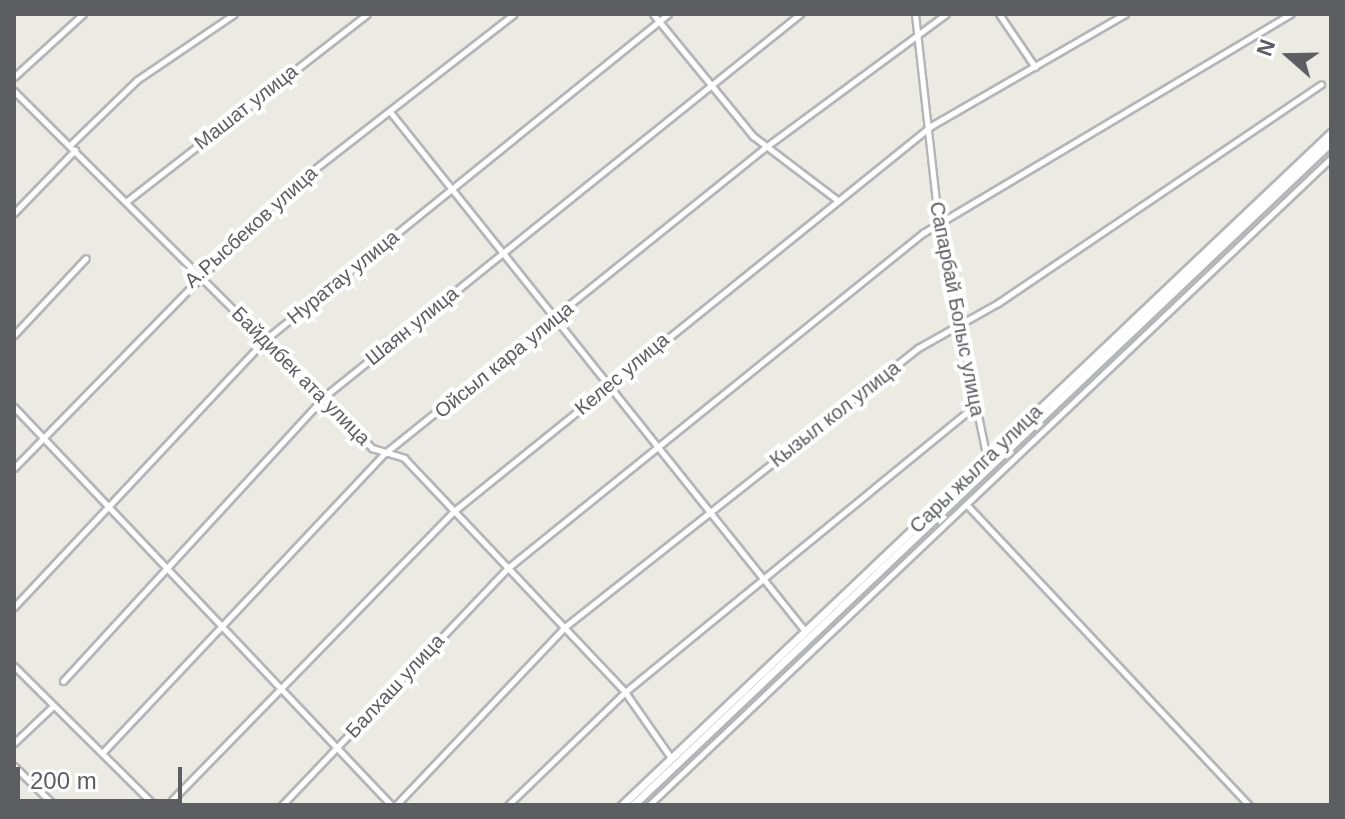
<!DOCTYPE html>
<meta charset="utf-8">
<style>
body{margin:0}
#map{position:relative;width:1345px;height:819px;overflow:hidden;background:#ecebe3;font-family:Helvetica,sans-serif}
div>[style]{position:absolute}
[style*='--x']{left:calc(var(--x)*1px);top:calc(var(--y)*1px);width:calc(var(--w)*1px);rotate:calc(var(--a)*1deg)}
.roads{filter:drop-shadow(2px 0 #b4b5b9) drop-shadow(-2px 0 #b4b5b9) drop-shadow(0 2px #b4b5b9) drop-shadow(0 -2px #b4b5b9)}
.minor>*{height:5px;margin:-2.5px;padding:0 2.5px;transform-origin:2.5px;border-radius:2.5px;background:#fff}
.secondary>*{height:7px;margin:-3.5px;padding:0 3.5px;transform-origin:3.5px;border-radius:3.5px;background:#fff}
span{translate:-50% -50%;white-space:nowrap;text-align:center;line-height:1.15;-webkit-text-stroke:8px #fff;paint-order:stroke}
.street-label{font-size:20px;color:#5c5e62}
.frame{position:absolute;inset:0;border:16px solid #5c5e62;pointer-events:none}
.north{position:absolute;left:1249px;top:16px;width:80px;height:80px;-webkit-text-stroke:6px #fff;paint-order:stroke;rotate:290deg;font-size:22px;font-weight:700;line-height:32px;text-align:center;color:#5c5e62}
.north::after{content:'';display:block;margin:auto;width:28px;height:36px;background:#5c5e62;clip-path:polygon(50% 0,100% 100%,50% 72%,0 100%)}
.scale{position:absolute;left:16px;top:767px;width:166px;height:36px;box-sizing:border-box;border:4px solid #5c5e62;border-top:0;padding-left:10px;font-size:24px;line-height:28px;white-space:nowrap;color:#5c5e62;-webkit-text-stroke:6px #fff;paint-order:stroke}
</style>
<div id="map">
<div class="roads">
<div class="minor">
<i style="--x:653;--y:14;--w:158;--a:50.7"></i>
<i style="--x:753;--y:136;--w:104;--a:37.2"></i>
<i style="--x:915;--y:14;--w:214;--a:83.6"></i>
<i style="--x:939;--y:227;--w:237;--a:78.3"></i>
<i style="--x:999;--y:14;--w:64;--a:55.8"></i>
<i style="--x:14;--y:77;--w:93;--a:-42.4"></i>
<i style="--x:14;--y:91;--w:506;--a:44.92"></i>
<i style="--x:372;--y:448;--w:34;--a:17"></i>
<i style="--x:404;--y:458;--w:322;--a:46.6"></i>
<i style="--x:625;--y:692;--w:80;--a:55.1"></i>
<i style="--x:391;--y:113;--w:663;--a:51.37"></i>
<i style="--x:70;--y:145;--w:93;--a:-44.1"></i>
<i style="--x:137;--y:80;--w:117;--a:-34.2"></i>
<i style="--x:127;--y:201;--w:304;--a:-37.9"></i>
<i style="--x:14;--y:213;--w:88;--a:-45.9"></i>
<i style="--x:14;--y:335;--w:105;--a:-46.9"></i>
<i style="--x:14;--y:407;--w:548;--a:46.55"></i>
<i style="--x:14;--y:468;--w:380;--a:-45.6"></i>
<i style="--x:280;--y:196;--w:296;--a:-37.9"></i>
<i style="--x:967;--y:505;--w:412;--a:46.8"></i>
<i style="--x:14;--y:607;--w:368;--a:-46.8"></i>
<i style="--x:266;--y:339;--w:517;--a:-38.95"></i>
<i style="--x:14;--y:666;--w:197;--a:44.8"></i>
<i style="--x:63;--y:681;--w:387;--a:-47.4"></i>
<i style="--x:325;--y:396;--w:610;--a:-38.81"></i>
<i style="--x:14;--y:743;--w:54;--a:-43.5"></i>
<i style="--x:103;--y:752;--w:411;--a:-46.7"></i>
<i style="--x:385;--y:453;--w:485;--a:-38.8"></i>
<i style="--x:763;--y:149;--w:227;--a:-36.4"></i>
<i style="--x:14;--y:766;--w:56;--a:44.3"></i>
<i style="--x:172;--y:800;--w:404;--a:-45.7"></i>
<i style="--x:454;--y:511;--w:613;--a:-38.91"></i>
<i style="--x:931;--y:126;--w:224;--a:-30"></i>
<i style="--x:282;--y:805;--w:329;--a:-46.4"></i>
<i style="--x:509;--y:567;--w:532;--a:-38.9"></i>
<i style="--x:923;--y:233;--w:428;--a:-30.8"></i>
<i style="--x:396;--y:805;--w:247;--a:-46.5"></i>
<i style="--x:566;--y:626;--w:449;--a:-38.3"></i>
<i style="--x:918;--y:348;--w:92;--a:-29.4"></i>
<i style="--x:998;--y:303;--w:390;--a:-34.1"></i>
<i style="--x:508;--y:805;--w:163;--a:-44"></i>
<i style="--x:625;--y:692;--w:452;--a:-39.3"></i>
<i style="--x:649;--y:805;--w:940;--a:-43.49"></i>
</div>
<div class="secondary">
<i style="--x:622;--y:805;--w:977;--a:-43.47"></i>
<i style="--x:633;--y:805;--w:963;--a:-43.53"></i>
</div>
</div>
<div class="street-label">
<span style="left:246px;top:107px;rotate:-38deg">Машат улица</span>
<span style="left:251px;top:227px;rotate:-42deg">А.Рысбеков улица</span>
<span style="left:343px;top:277px;rotate:-39deg">Нуратау улица</span>
<span style="left:957px;top:309px;rotate:79deg">Сапарбай Болыс улица</span>
<span style="left:412px;top:326px;rotate:-39deg">Шаян улица</span>
<span style="left:504px;top:360px;rotate:-39deg">Ойсыл кара улица</span>
<span style="left:622px;top:374px;rotate:-40deg">Келес улица</span>
<span style="left:301px;top:376px;rotate:45deg">Байдибек ата улица</span>
<span style="left:835px;top:414px;rotate:-38deg">Кызыл кол улица</span>
<span style="left:976px;top:469px;rotate:-44deg">Сары жылга улица</span>
<span style="left:395px;top:686px;rotate:-47deg">Балхаш улица</span>
</div>
<div class="frame"></div>
<div class="north">N</div>
<div class="scale">200 m</div>
</div>
